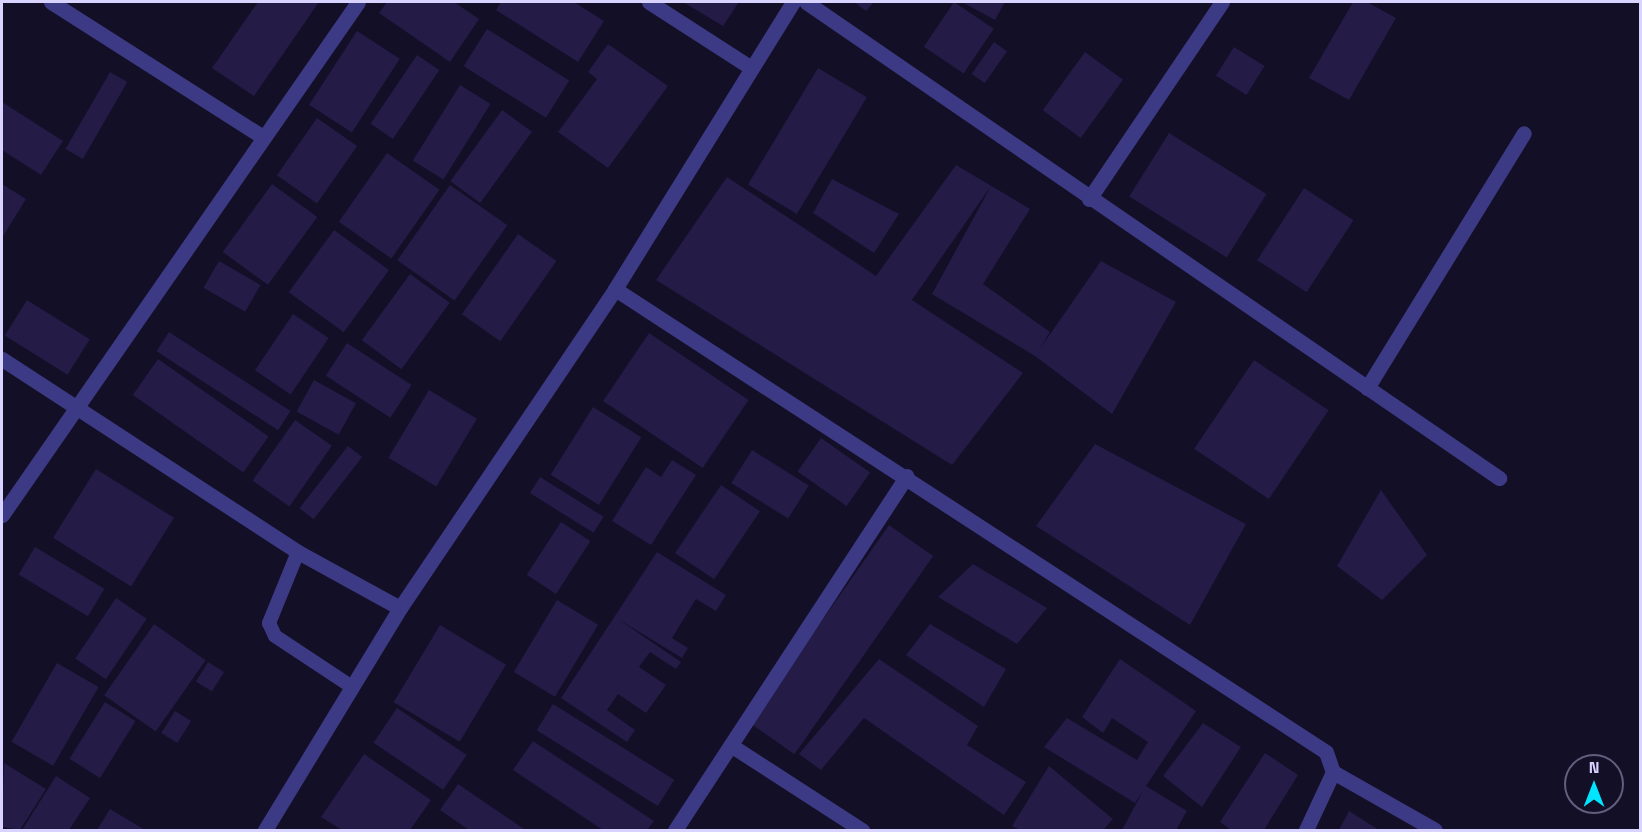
<!DOCTYPE html>
<style>
body{margin:0}
#map{position:relative;width:1642px;height:832px;overflow:hidden;background:#130f26;font-family:"Space Grotesk",sans-serif}
div>[style]{position:absolute}
[style*='--x']{left:calc(var(--x)*1px);top:calc(var(--y)*1px);width:calc(var(--w)*1px);rotate:calc(var(--a)*1deg)}
.building>*{inset:0;background:#241b47;transform-origin:0 0}
.service>*{height:14px;margin:-7px;padding:0 7px;transform-origin:7px;border-radius:7px;background:#3d3a85}
.minor>*{height:15px;margin:-7.5px;padding:0 7.5px;transform-origin:7.5px;border-radius:7.5px;background:#3d3a85}
span{translate:-50% -50%;white-space:nowrap;text-align:center;line-height:1.15;-webkit-text-stroke:6px #130f26;paint-order:stroke}
.frame{position:absolute;inset:0;border:3px solid #d9d4ff;pointer-events:none}
.north{position:absolute;left:1564px;top:754px;width:60px;height:60px;box-sizing:border-box;background:#130f26;border:2px solid #625e7d;border-radius:50%;rotate:0deg;font-size:16px;font-weight:700;line-height:24px;text-align:center;color:#d9d4ff}
.north::after{content:'';display:block;margin:auto;width:21px;height:27px;background:#00e5ff;clip-path:polygon(50% 0,100% 100%,50% 72%,0 100%)}
</style>
<div id="map">
<div class="building">
<i style="clip-path:polygon(258px 2px,319px 2px,254px 96px,212px 68px)"></i>
<i style="clip-path:polygon(387px 2px,454px 2px,479px 19px,450px 62px,379px 13px)"></i>
<i style="clip-path:polygon(501px 2px,574px 2px,604px 21px,578px 62px,496px 10px)"></i>
<i style="clip-path:polygon(683px 2px,739px 2px,723px 26px)"></i>
<i style="clip-path:polygon(854px 2px,874px 2px,866px 11px)"></i>
<i style="left:954px;top:2px;width:48px;height:54px;rotate:34deg"></i>
<i style="clip-path:polygon(962px 2px,1005px 2px,995px 20px)"></i>
<i style="clip-path:polygon(1353px 2px,1367px 2px,1396px 18px,1349px 100px,1309px 78px)"></i>
<i style="left:487px;top:29px;width:97px;height:44px;rotate:32deg"></i>
<i style="left:357px;top:31px;width:51px;height:88px;rotate:33deg"></i>
<i style="left:994px;top:42px;width:16px;height:39px;rotate:35deg"></i>
<i style="clip-path:polygon(608px 44px,668px 86px,608px 168px,558px 132px,597px 79px,588px 72px)"></i>
<i style="left:1234px;top:47px;width:36px;height:34px;rotate:32deg"></i>
<i style="left:1085px;top:52px;width:47px;height:72px;rotate:36deg"></i>
<i style="left:417px;top:55px;width:27px;height:83px;rotate:34deg"></i>
<i style="left:818px;top:68px;width:57px;height:136px;rotate:31deg"></i>
<i style="left:110px;top:72px;width:20px;height:89px;rotate:30deg"></i>
<i style="left:460px;top:85px;width:36px;height:89px;rotate:32deg"></i>
<i style="clip-path:polygon(2px 102px,63px 141px,41px 175px,2px 150px)"></i>
<i style="left:502px;top:110px;width:37px;height:88px;rotate:36deg"></i>
<i style="left:317px;top:118px;width:49px;height:70px;rotate:35deg"></i>
<i style="left:1169px;top:133px;width:115px;height:75px;rotate:32deg"></i>
<i style="left:387px;top:153px;width:64px;height:84px;rotate:35deg"></i>
<i style="clip-path:polygon(956px 165px,1030px 209px,983px 284px,1050px 332px,1039px 350px,1101px 261px,1176px 302px,1112px 414px,1035px 356px,932px 294px,991px 186px,912px 300px,1023px 373px,952px 465px,656px 280px,727px 177px,876px 276px)"></i>
<i style="clip-path:polygon(832px 179px,899px 214px,874px 253px,813px 213px)"></i>
<i style="clip-path:polygon(2px 184px,26px 199px,2px 238px)"></i>
<i style="left:272px;top:184px;width:56px;height:84px;rotate:36deg"></i>
<i style="left:450px;top:185px;width:70px;height:92px;rotate:35deg"></i>
<i style="left:1304px;top:188px;width:59px;height:86px;rotate:33deg"></i>
<i style="left:334px;top:230px;width:68px;height:77px;rotate:36deg"></i>
<i style="left:518px;top:234px;width:47px;height:98px;rotate:35deg"></i>
<i style="left:219px;top:261px;width:48px;height:31px;rotate:30deg"></i>
<i style="left:410px;top:274px;width:49px;height:82px;rotate:36deg"></i>
<i style="left:27px;top:300px;width:74px;height:42px;rotate:32deg"></i>
<i style="left:293px;top:314px;width:43px;height:68px;rotate:34deg"></i>
<i style="left:169px;top:332px;width:145px;height:23px;rotate:33deg"></i>
<i style="left:649px;top:333px;width:120px;height:82px;rotate:34deg"></i>
<i style="left:347px;top:343px;width:77px;height:39px;rotate:33deg"></i>
<i style="left:158px;top:359px;width:135px;height:44px;rotate:35deg"></i>
<i style="left:1254px;top:360px;width:90px;height:107px;rotate:34deg"></i>
<i style="left:314px;top:380px;width:48px;height:36px;rotate:29deg"></i>
<i style="left:429px;top:390px;width:56px;height:79px;rotate:31deg"></i>
<i style="left:593px;top:407px;width:57px;height:80px;rotate:32deg"></i>
<i style="left:295px;top:420px;width:45px;height:74px;rotate:35deg"></i>
<i style="left:821px;top:438px;width:60px;height:41px;rotate:35deg"></i>
<i style="clip-path:polygon(1095px 444px,1246px 524px,1190px 625px,1036px 526px)"></i>
<i style="left:348px;top:446px;width:18px;height:79px;rotate:38deg"></i>
<i style="left:752px;top:450px;width:67px;height:39px;rotate:32deg"></i>
<i style="clip-path:polygon(672px 460px,696px 475px,651px 545px,612px 521px,646px 467px,661px 477px)"></i>
<i style="left:96px;top:469px;width:92px;height:81px;rotate:32deg"></i>
<i style="left:540px;top:477px;width:75px;height:19px;rotate:32deg"></i>
<i style="left:721px;top:485px;width:47px;height:82px;rotate:34deg"></i>
<i style="clip-path:polygon(1381px 490px,1427px 555px,1382px 600px,1337px 566px)"></i>
<i style="left:561px;top:522px;width:35px;height:63px;rotate:33deg"></i>
<i style="left:889px;top:525px;width:54px;height:242px;rotate:35deg"></i>
<i style="left:35px;top:547px;width:81px;height:32px;rotate:31deg"></i>
<i style="clip-path:polygon(657px 552px,726px 595px,716px 611px,696px 599px,672px 638px,688px 648px,682px 658px,618px 619px,681px 662px,676px 669px,650px 652px,639px 667px,666px 685px,646px 713px,618px 694px,607px 710px,635px 730px,627px 742px,561px 698px)"></i>
<i style="clip-path:polygon(973px 564px,1047px 608px,1017px 644px,938px 597px)"></i>
<i style="left:116px;top:598px;width:37px;height:73px;rotate:34deg"></i>
<i style="left:557px;top:600px;width:48px;height:84px;rotate:31deg"></i>
<i style="left:154px;top:624px;width:63px;height:87px;rotate:35deg"></i>
<i style="clip-path:polygon(930px 624px,1006px 669px,984px 707px,906px 655px)"></i>
<i style="left:440px;top:625px;width:77px;height:90px;rotate:31deg"></i>
<i style="clip-path:polygon(879px 659px,978px 726px,967px 745px,1026px 782px,1004px 815px,864px 718px,821px 770px,799px 754px)"></i>
<i style="clip-path:polygon(1120px 659px,1196px 711px,1146px 786px,1187px 811px,1176px 830px,1122px 830px,1143px 791px,1135px 803px,1044px 747px,1067px 718px,1137px 760px,1148px 742px,1112px 718px,1103px 733px,1082px 717px)"></i>
<i style="left:208px;top:662px;width:19px;height:23px;rotate:32deg"></i>
<i style="left:57px;top:663px;width:48px;height:91px;rotate:30deg"></i>
<i style="left:105px;top:702px;width:36px;height:67px;rotate:32deg"></i>
<i style="left:553px;top:704px;width:143px;height:31px;rotate:32deg"></i>
<i style="left:397px;top:708px;width:84px;height:42px;rotate:34deg"></i>
<i style="left:175px;top:711px;width:19px;height:26px;rotate:32deg"></i>
<i style="clip-path:polygon(1203px 723px,1241px 747px,1202px 807px,1163px 776px)"></i>
<i style="clip-path:polygon(533px 741px,654px 821px,647px 830px,603px 830px,513px 770px)"></i>
<i style="clip-path:polygon(1265px 753px,1298px 775px,1264px 830px,1231px 830px,1220px 822px)"></i>
<i style="clip-path:polygon(364px 754px,431px 800px,410px 830px,342px 830px,321px 817px)"></i>
<i style="clip-path:polygon(4px 763px,46px 789px,20px 830px,2px 827px)"></i>
<i style="clip-path:polygon(1049px 766px,1113px 819px,1103px 830px,1020px 830px,1012px 826px)"></i>
<i style="clip-path:polygon(56px 776px,90px 798px,69px 830px,22px 830px)"></i>
<i style="clip-path:polygon(458px 784px,524px 829px,523px 830px,469px 830px,440px 810px)"></i>
<i style="clip-path:polygon(110px 809px,145px 830px,97px 830px)"></i>
<i style="clip-path:polygon(1349px 811px,1379px 830px,1339px 830px)"></i>
</div>
<div class="service">
<i style="--x:298;--y:552;--w:77;--a:112.2"></i>
<i style="--x:269;--y:623;--w:14;--a:65"></i>
<i style="--x:275;--y:636;--w:92;--a:33.5"></i>
</div>
<div class="minor">
<i style="--x:51;--y:2;--w:251;--a:32.5"></i>
<i style="--x:649;--y:2;--w:120;--a:32.8"></i>
<i style="--x:806;--y:2;--w:841;--a:34.48"></i>
<i style="--x:1089;--y:199;--w:238;--a:-56"></i>
<i style="--x:615;--y:289;--w:848;--a:33.07"></i>
<i style="--x:1326;--y:752;--w:21;--a:71"></i>
<i style="--x:1333;--y:772;--w:64;--a:115"></i>
<i style="--x:2;--y:359;--w:353;--a:33.1"></i>
<i style="--x:298;--y:552;--w:116;--a:28.8"></i>
<i style="--x:1367;--y:388;--w:299;--a:-58.4"></i>
<i style="--x:2;--y:515;--w:624;--a:-55.24"></i>
<i style="--x:732;--y:746;--w:155;--a:32.9"></i>
<i style="--x:1333;--y:772;--w:117;--a:29.6"></i>
<i style="--x:265;--y:830;--w:260;--a:-58.7"></i>
<i style="--x:400;--y:608;--w:385;--a:-56"></i>
<i style="--x:615;--y:289;--w:338;--a:-58.2"></i>
<i style="--x:675;--y:830;--w:423;--a:-56.8"></i>
</div>
<div class="frame"></div>
<div class="north">N</div>
</div>
